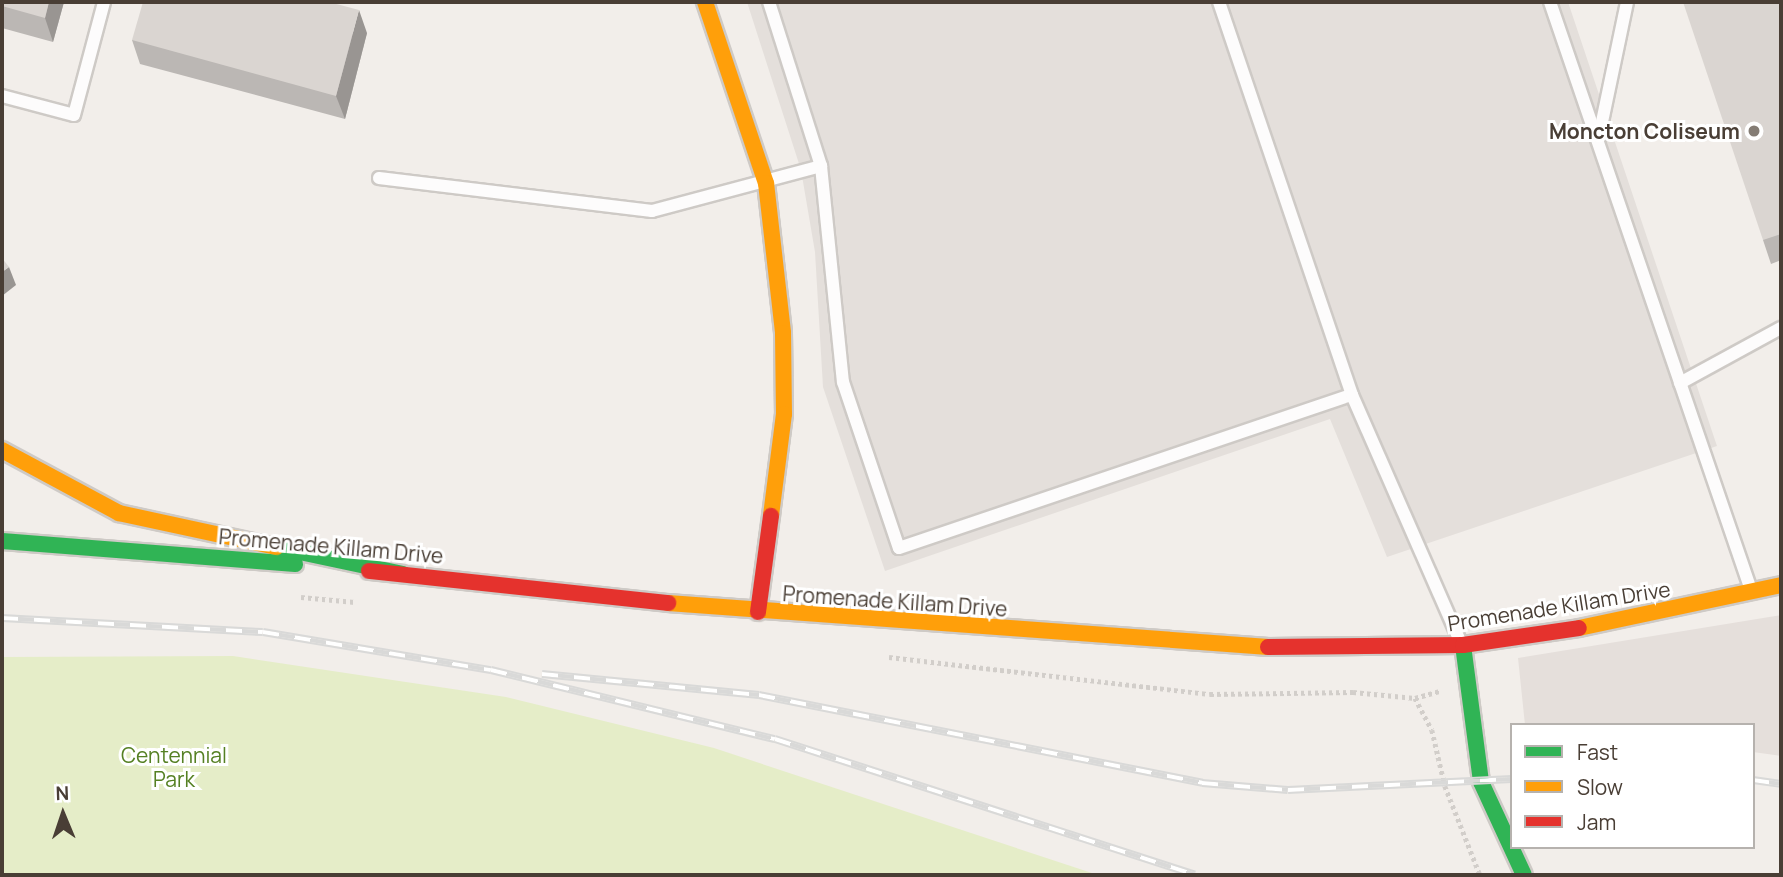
<!DOCTYPE html>
<style>
body{margin:0}
#map{position:relative;width:1783px;height:877px;overflow:hidden;background:#f2eeea;font-family:Manrope,sans-serif}
div>[style]{position:absolute}
[style*='--x']{left:calc(var(--x)*1px);top:calc(var(--y)*1px);width:calc(var(--w)*1px);rotate:calc(var(--a)*1deg)}
.industrial>*{inset:0;background:#e5dfdb}
.green>*{inset:0;background:#e5edc8}
.parking>*{inset:0;background:#e4dfdb}
.path>*{height:4.5px;margin-top:-2.25px;transform-origin:0;background:repeating-linear-gradient(90deg,#d2ceca 0 3.5px,transparent 0 7px)}
.roads{filter:drop-shadow(2px 0 #cecac6) drop-shadow(-2px 0 #cecac6) drop-shadow(0 2px #cecac6) drop-shadow(0 -2px #cecac6)}
.lane>*{height:12px;margin:-6px;padding:0 6px;transform-origin:6px;border-radius:6px;background:#fdfcfc}
.fast>*{height:16px;margin:-8px;padding:0 8px;transform-origin:8px;border-radius:8px;background:#30b455}
.slow>*{height:16px;margin:-8px;padding:0 8px;transform-origin:8px;border-radius:8px;background:#ff9f0a}
.jam>*{height:16px;margin:-8px;padding:0 8px;transform-origin:8px;border-radius:8px;background:#e5322d}
.rail>*{height:8px;margin-top:-4px;transform-origin:0;background:repeating-linear-gradient(90deg,#fff 0 16px,#d9d9d8 0 32px);box-sizing:border-box;border-block:2px solid #d9d9d8}
.wall>*{inset:0;background:#bbb7b4}
.shaded-wall>*{inset:0;background:#999592}
.building>*{inset:0;background:#dad5d1}
.dots>*{width:19px;height:19px;translate:-50% -50%;box-sizing:border-box;border:4px solid #fff;border-radius:50%}
span{translate:-50% -50%;white-space:nowrap;text-align:center;line-height:1.15;-webkit-text-stroke:6px #fff;paint-order:stroke}
.poi-label{font-size:21px;color:#493e35;font-weight:700}
.right{translate:-100% -50%;text-align:right}
.street-label{font-size:21px;color:#493e35}
.park-label{font-size:21px;color:#558023}
.frame{position:absolute;inset:0;border:4px solid #493e35;pointer-events:none}
.legend{position:absolute;left:1510px;top:723px;width:245px;height:126px;box-sizing:border-box;background:#fff;border:2px solid #b6b2ae;margin:0;padding:9px 12px;list-style:none;font-size:21px;color:#493e35}
.legend li{display:flex;align-items:center;gap:14px;height:35px}
.legend b{width:35px;border:2px solid #b6b2ae}
.north{position:absolute;left:28px;top:779px;width:70px;height:70px;-webkit-text-stroke:5px #fff;paint-order:stroke;rotate:358deg;font-size:19px;font-weight:700;line-height:28px;text-align:center;color:#493e35}
.north::after{content:'';display:block;margin:auto;width:24px;height:32px;background:#493e35;clip-path:polygon(50% 0,100% 100%,50% 72%,0 100%)}
</style>
<div id="map">
<div class="industrial">
<i style="clip-path:polygon(1781px 615px,1781px 756px,1753px 752px,1753px 725px,1525px 725px,1518px 658px)"></i>
</div>
<div class="green">
<i style="clip-path:polygon(233px 656px,506px 697px,714px 748px,1098px 875px,2px 875px,2px 657px)"></i>
</div>
<div class="parking">
<i style="clip-path:polygon(747px 2px,1568px 2px,1717px 446px,1387px 557px,1330px 419px,885px 571px,823px 387px,815px 252px,801px 170px)"></i>
</div>
<div class="path">
<i style="--x:301;--y:597;--w:54;--a:5.3"></i>
<i style="--x:889;--y:657;--w:323;--a:6.6"></i>
<i style="--x:1210;--y:694;--w:143;--a:-0.8"></i>
<i style="--x:1353;--y:692;--w:62;--a:5.5"></i>
<i style="--x:1415;--y:698;--w:26;--a:-16"></i>
<i style="--x:1415;--y:698;--w:36;--a:62"></i>
<i style="--x:1432;--y:730;--w:57;--a:76.9"></i>
<i style="--x:1445;--y:786;--w:96;--a:68.5"></i>
</div>
<div class="roads">
<div class="lane">
<i style="--x:769;--y:2;--w:172;--a:72.4"></i>
<i style="--x:821;--y:166;--w:217;--a:84.2"></i>
<i style="--x:843;--y:382;--w:175;--a:71.4"></i>
<i style="--x:899;--y:548;--w:478;--a:-18.7"></i>
<i style="--x:1219;--y:2;--w:415;--a:71.3"></i>
<i style="--x:1352;--y:395;--w:266;--a:66.3"></i>
<i style="--x:1550;--y:2;--w:618;--a:71.13"></i>
<i style="--x:2;--y:96;--w:74;--a:14.8"></i>
<i style="--x:74;--y:115;--w:117;--a:-75.1"></i>
<i style="--x:1598;--y:141;--w:142;--a:-78.2"></i>
<i style="--x:379;--y:178;--w:275;--a:6.9"></i>
<i style="--x:652;--y:211;--w:175;--a:-14.9"></i>
<i style="--x:1680;--y:383;--w:115;--a:-28.6"></i>
</div>
<div class="fast">
<i style="--x:2;--y:541;--w:294;--a:4.5"></i>
<i style="--x:276;--y:547;--w:130;--a:12"></i>
<i style="--x:1463;--y:645;--w:138;--a:82.5"></i>
<i style="--x:1481;--y:782;--w:102;--a:65.2"></i>
</div>
<div class="slow">
<i style="--x:705;--y:2;--w:191;--a:71.4"></i>
<i style="--x:766;--y:183;--w:151;--a:83.5"></i>
<i style="--x:783;--y:333;--w:81;--a:89.3"></i>
<i style="--x:784;--y:414;--w:103;--a:97.3"></i>
<i style="--x:2;--y:450;--w:133;--a:28.3"></i>
<i style="--x:119;--y:513;--w:161;--a:12.2"></i>
<i style="--x:668;--y:603;--w:602;--a:4.19"></i>
<i style="--x:1579;--y:628;--w:207;--a:-12"></i>
</div>
<div class="jam">
<i style="--x:369;--y:571;--w:301;--a:6.1"></i>
<i style="--x:758;--y:612;--w:97;--a:-82.3"></i>
<i style="--x:1268;--y:647;--w:195;--a:-0.6"></i>
<i style="--x:1463;--y:645;--w:117;--a:-8.3"></i>
</div>
</div>
<div class="rail">
<i style="--x:2;--y:618;--w:261;--a:3.1"></i>
<i style="--x:263;--y:632;--w:231;--a:9.5"></i>
<i style="--x:491;--y:670;--w:292;--a:13.7"></i>
<i style="--x:775;--y:739;--w:441;--a:17.9"></i>
<i style="--x:542;--y:674;--w:218;--a:5.5"></i>
<i style="--x:759;--y:695;--w:452;--a:11.2"></i>
<i style="--x:1202;--y:783;--w:86;--a:4.7"></i>
<i style="--x:1288;--y:790;--w:224;--a:-2.8"></i>
<i style="--x:1753;--y:780;--w:28;--a:8"></i>
</div>
<div class="wall">
<i style="clip-path:polygon(2px 2px,64px 2px,53px 42px,2px 28px)"></i>
<i style="clip-path:polygon(1781px 2px,1781px 260px,1771px 264px,1763px 240px)"></i>
<i style="clip-path:polygon(367px 33px,345px 119px,140px 64px,132px 40px)"></i>
</div>
<div class="shaded-wall">
<i style="clip-path:polygon(49px 2px,64px 2px,53px 42px,45px 18px)"></i>
<i style="clip-path:polygon(359px 10px,367px 33px,345px 119px,336px 96px)"></i>
<i style="clip-path:polygon(9px 267px,16px 285px,2px 296px,2px 272px)"></i>
</div>
<div class="building">
<i style="clip-path:polygon(2px 2px,49px 2px,45px 18px,2px 6px)"></i>
<i style="clip-path:polygon(143px 2px,329px 2px,359px 10px,336px 96px,132px 40px)"></i>
<i style="clip-path:polygon(1683px 2px,1781px 2px,1781px 234px,1763px 240px)"></i>
<i style="clip-path:polygon(2px 258px,9px 267px,2px 272px)"></i>
</div>
<div class="dots">
<i style="left:1754px;top:131px;background:#847c74"></i>
</div>
<div class="poi-label">
<span class="right" style="left:1740px;top:131px">Moncton Coliseum</span>
</div>
<div class="street-label">
<span style="left:331px;top:546px;rotate:5deg">Promenade Killam Drive</span>
<span style="left:895px;top:601px;rotate:4deg">Promenade Killam Drive</span>
<span style="left:1559px;top:606px;rotate:-9deg">Promenade Killam Drive</span>
</div>
<div class="park-label">
<span style="left:174px;top:767px">Centennial<br>Park</span>
</div>
<div class="frame"></div>
<ul class="legend">
<li><b style="height:9px;background:#30b455"></b>Fast</li>
<li><b style="height:9px;background:#ff9f0a"></b>Slow</li>
<li><b style="height:9px;background:#e5322d"></b>Jam</li>
</ul>
<div class="north">N</div>
</div>
